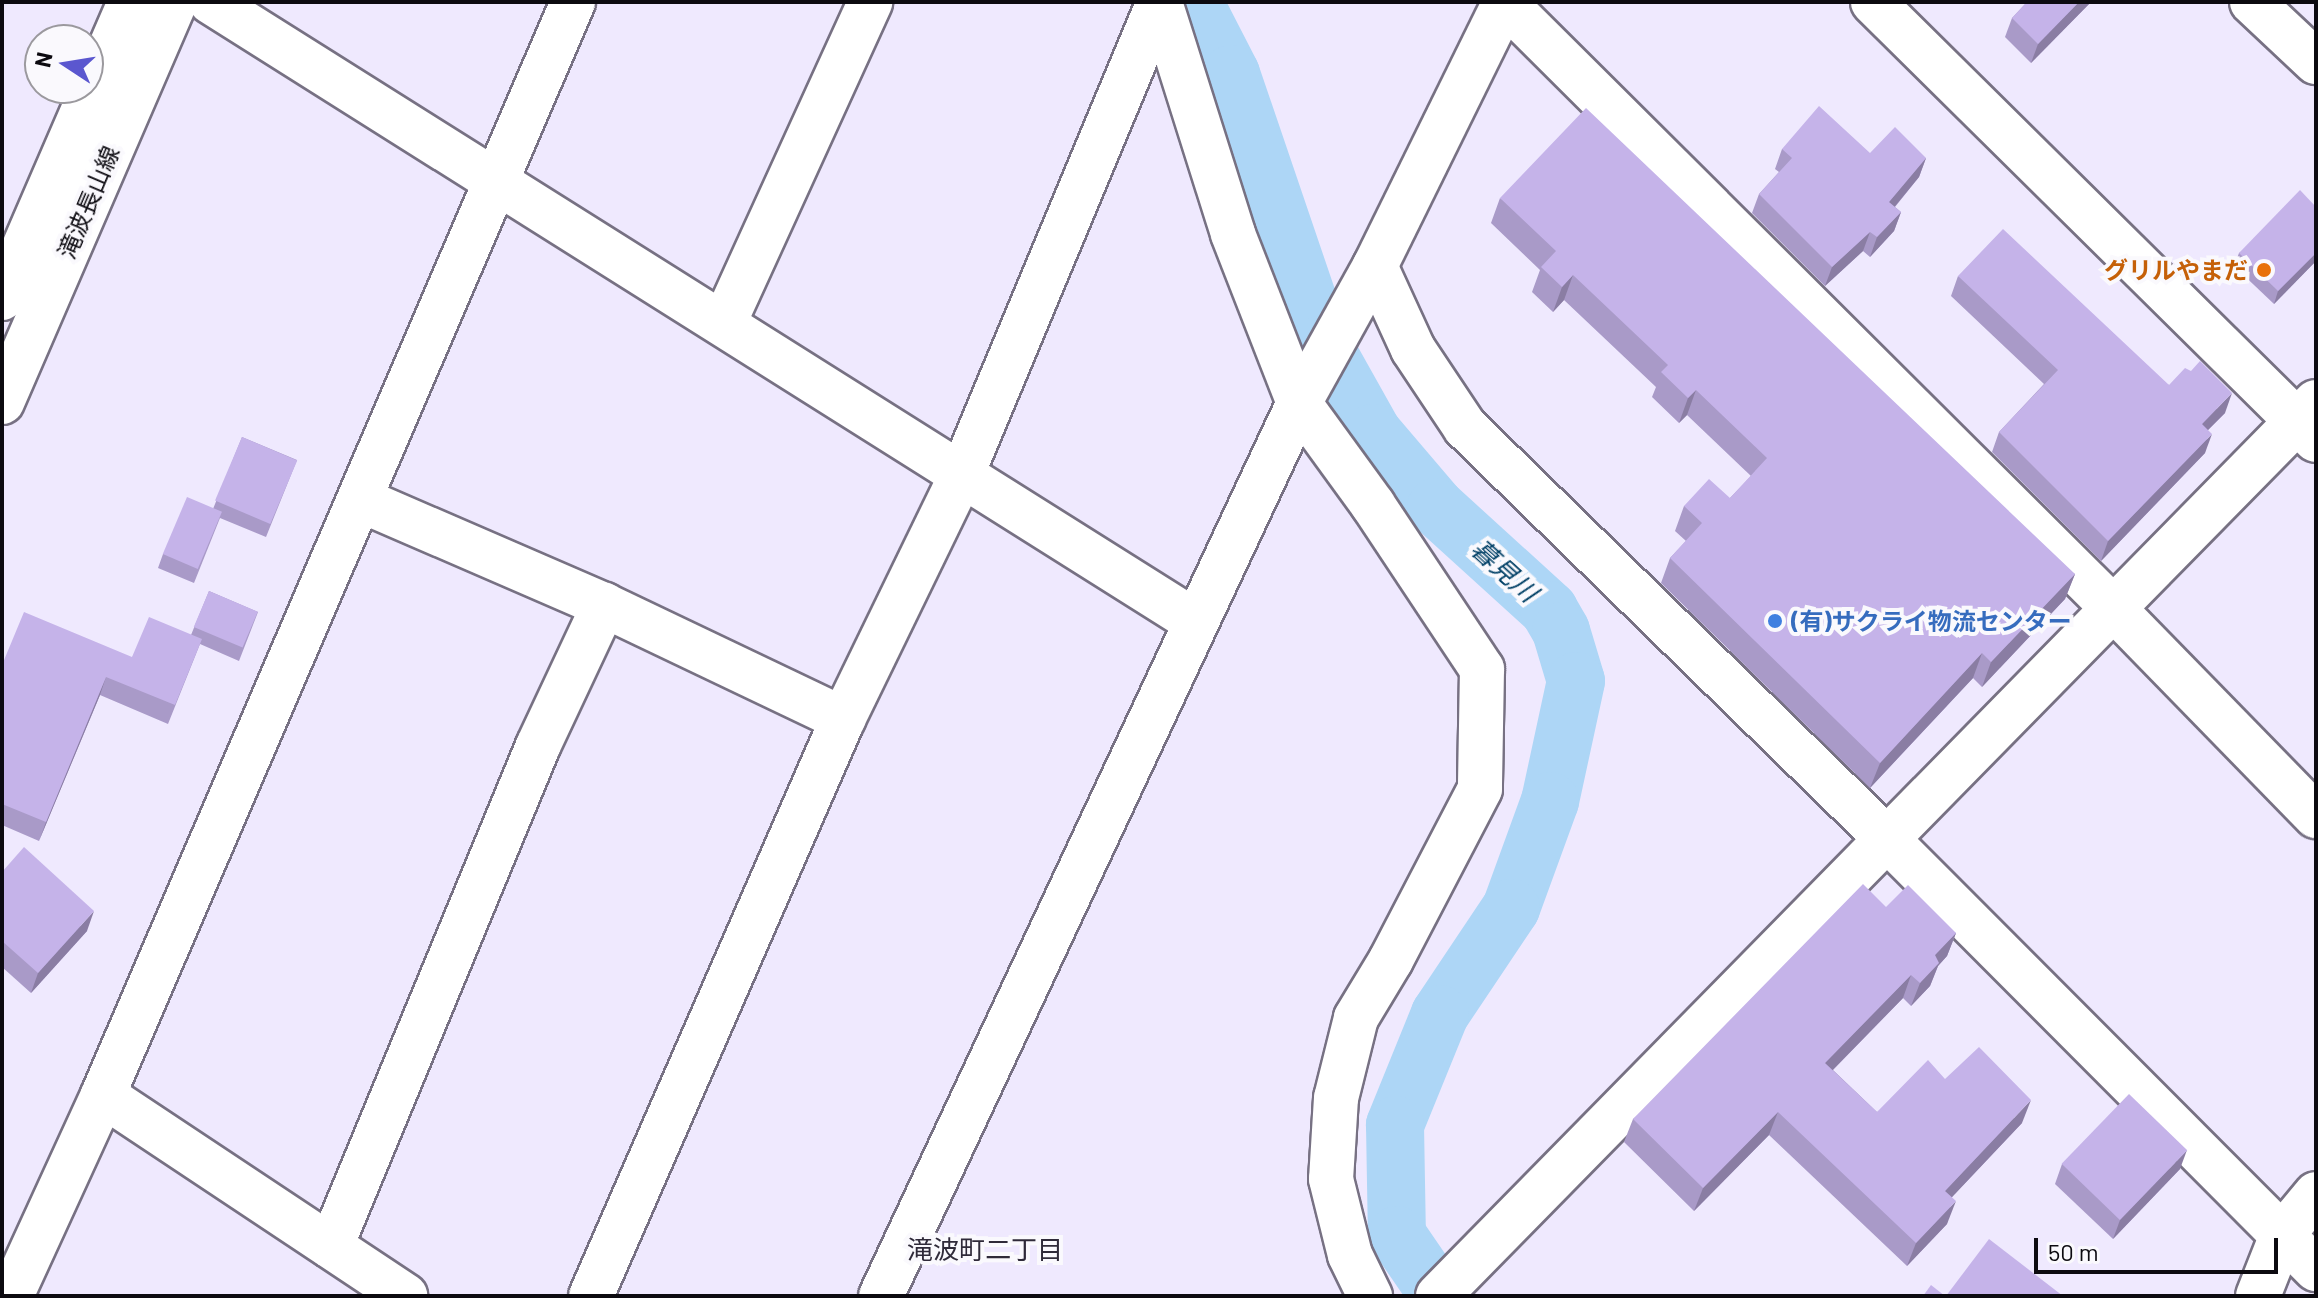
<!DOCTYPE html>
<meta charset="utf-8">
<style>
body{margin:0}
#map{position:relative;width:2318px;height:1298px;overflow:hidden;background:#efe9fe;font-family:Barlow,"Noto Sans JP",sans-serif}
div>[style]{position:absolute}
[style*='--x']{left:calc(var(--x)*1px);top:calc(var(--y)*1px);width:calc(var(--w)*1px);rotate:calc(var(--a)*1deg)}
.river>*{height:58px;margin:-29px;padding:0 29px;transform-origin:29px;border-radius:29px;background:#add6f6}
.roads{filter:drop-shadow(2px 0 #777183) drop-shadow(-2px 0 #777183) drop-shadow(0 2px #777183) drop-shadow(0 -2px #777183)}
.minor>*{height:44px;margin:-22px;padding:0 22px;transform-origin:22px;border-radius:22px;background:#fff}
.major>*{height:44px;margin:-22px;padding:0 22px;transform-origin:22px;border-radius:22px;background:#fff}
.wall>*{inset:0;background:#a99ac8}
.shaded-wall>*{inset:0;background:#8a7da3}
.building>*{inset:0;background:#c5b3e9;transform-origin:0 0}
.dots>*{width:22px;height:22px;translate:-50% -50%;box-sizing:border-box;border:4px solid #faf9fd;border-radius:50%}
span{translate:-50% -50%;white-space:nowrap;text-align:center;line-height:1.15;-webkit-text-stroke:8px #faf9fd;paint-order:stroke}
.street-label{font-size:24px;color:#0c0a10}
.food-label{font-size:24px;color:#c56008;font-weight:700}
.right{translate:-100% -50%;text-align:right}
.shop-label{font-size:24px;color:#366cbe;font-weight:700}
.left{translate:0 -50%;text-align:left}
.water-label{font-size:26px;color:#024167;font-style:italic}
.neighbourhood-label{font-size:26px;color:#2f2a39}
.frame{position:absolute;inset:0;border:4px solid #0c0a10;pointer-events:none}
.north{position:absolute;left:24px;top:24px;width:80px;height:80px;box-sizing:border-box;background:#faf9fd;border:2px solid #9b999e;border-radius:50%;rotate:282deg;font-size:22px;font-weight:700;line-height:32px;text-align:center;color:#0c0a10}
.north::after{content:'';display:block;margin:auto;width:28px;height:36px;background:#5b57cf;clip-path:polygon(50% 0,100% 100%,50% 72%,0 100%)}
.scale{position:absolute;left:2034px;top:1238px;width:244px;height:36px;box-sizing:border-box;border:4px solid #0c0a10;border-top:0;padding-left:10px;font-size:24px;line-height:28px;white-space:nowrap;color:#0c0a10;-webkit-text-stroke:6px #faf9fd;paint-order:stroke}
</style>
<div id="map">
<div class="river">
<i style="--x:1194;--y:2;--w:81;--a:62.8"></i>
<i style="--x:1231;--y:74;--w:285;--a:71.2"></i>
<i style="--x:1323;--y:344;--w:102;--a:60.7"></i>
<i style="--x:1373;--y:433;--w:97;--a:49.6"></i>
<i style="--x:1436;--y:507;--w:153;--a:42.3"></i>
<i style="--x:1549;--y:610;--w:24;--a:60"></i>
<i style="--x:1561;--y:631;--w:52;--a:73.3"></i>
<i style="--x:1576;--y:681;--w:123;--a:102.2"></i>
<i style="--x:1550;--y:801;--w:114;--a:110"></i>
<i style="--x:1511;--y:908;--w:128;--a:123.8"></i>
<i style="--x:1440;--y:1014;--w:120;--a:112.1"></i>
<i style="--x:1395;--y:1125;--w:110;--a:89"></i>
<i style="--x:1397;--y:1235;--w:74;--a:55.5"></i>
</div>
<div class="roads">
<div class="minor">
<i style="--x:211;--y:2;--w:1164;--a:32.19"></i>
<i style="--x:1160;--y:2;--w:243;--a:72.5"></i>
<i style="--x:1233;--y:234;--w:181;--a:68.7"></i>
<i style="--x:1299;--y:403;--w:126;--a:54"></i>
<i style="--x:1373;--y:505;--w:197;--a:56.4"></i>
<i style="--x:1482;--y:669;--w:120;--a:91"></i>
<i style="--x:1480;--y:789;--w:193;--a:117.5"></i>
<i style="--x:1391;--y:960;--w:68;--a:121.1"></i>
<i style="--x:1356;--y:1018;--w:82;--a:104"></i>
<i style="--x:1336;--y:1098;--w:81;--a:93.5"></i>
<i style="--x:1331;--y:1179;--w:78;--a:76"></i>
<i style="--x:1350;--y:1255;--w:46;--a:64"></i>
<i style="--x:1504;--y:2;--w:859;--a:44.86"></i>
<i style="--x:2113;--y:608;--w:291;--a:45.7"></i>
<i style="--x:1873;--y:2;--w:623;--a:44.67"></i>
<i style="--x:2252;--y:2;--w:88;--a:43.2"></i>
<i style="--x:1375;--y:266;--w:91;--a:65.4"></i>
<i style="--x:1413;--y:349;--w:94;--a:56.3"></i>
<i style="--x:1465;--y:427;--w:588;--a:44.31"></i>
<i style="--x:1886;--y:838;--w:609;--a:45.07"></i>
<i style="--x:724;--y:323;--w:353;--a:-65.5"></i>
<i style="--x:361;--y:500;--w:265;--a:23.4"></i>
<i style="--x:604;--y:605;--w:265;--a:25.5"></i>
<i style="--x:103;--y:1095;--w:363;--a:33.6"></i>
<i style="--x:331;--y:1246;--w:541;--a:-67.51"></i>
<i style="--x:538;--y:746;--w:156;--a:-64.9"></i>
<i style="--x:11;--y:1296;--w:221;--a:-65.4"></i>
<i style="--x:103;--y:1095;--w:1190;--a:-66.73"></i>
<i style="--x:591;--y:1296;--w:630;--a:-66.41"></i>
<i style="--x:843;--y:719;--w:272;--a:-64.1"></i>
<i style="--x:962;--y:474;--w:511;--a:-67.35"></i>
<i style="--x:881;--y:1296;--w:986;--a:-64.92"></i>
<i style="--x:1299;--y:403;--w:157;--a:-61"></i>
<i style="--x:1375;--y:266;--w:294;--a:-63.8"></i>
<i style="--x:1438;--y:1296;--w:1253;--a:-45.52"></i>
<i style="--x:2258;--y:1296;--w:66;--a:-68.5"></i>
<i style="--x:2282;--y:1235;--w:53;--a:-50.3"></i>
</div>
<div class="major">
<i style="--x:2;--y:298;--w:322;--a:-66.6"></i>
<i style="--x:2;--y:402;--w:436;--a:-66.6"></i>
</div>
</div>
<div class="wall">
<i style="clip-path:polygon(2027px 2px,2091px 2px,2031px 63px,2005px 37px,2012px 18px)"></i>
<i style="clip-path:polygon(1782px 149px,1870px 153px,1926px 158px,1919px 177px,1895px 207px,1901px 212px,1894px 231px,1870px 257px,1863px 251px,1825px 286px,1752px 213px,1759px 194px,1779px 172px,1775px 169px)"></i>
<i style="clip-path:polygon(1500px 198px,2075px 574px,2065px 599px,1982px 687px,1973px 678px,1870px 788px,1661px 583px,1670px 558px,1686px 541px,1675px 531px,1684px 506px,1730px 498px,1751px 476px,1687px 415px,1679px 423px,1652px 397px,1656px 387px,1564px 300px,1553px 312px,1532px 292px,1540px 270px,1491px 223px)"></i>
<i style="clip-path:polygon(2316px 207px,2316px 261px,2274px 304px,2234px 266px,2239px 253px)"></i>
<i style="clip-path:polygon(1958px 276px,2169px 385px,2225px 413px,2208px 430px,2205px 453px,2101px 561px,1992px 452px,1999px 432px,2044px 384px,1951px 296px)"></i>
<i style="clip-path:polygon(242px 437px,297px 460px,266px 537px,220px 518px,194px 583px,158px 568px,163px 554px,213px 509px)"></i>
<i style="clip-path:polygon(209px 591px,258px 612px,239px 661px,200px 644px,168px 724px,100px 695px,39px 841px,2px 825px,2px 665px,132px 657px,191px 635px)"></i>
<i style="clip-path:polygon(2px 872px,87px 931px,31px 993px,2px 967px)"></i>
<i style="clip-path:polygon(1886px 907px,1956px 933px,1947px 956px,1938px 966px,1930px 986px,1911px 1006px,1903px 998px,1833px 1070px,1877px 1112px,1945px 1079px,2022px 1123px,1952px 1197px,1947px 1224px,1907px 1266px,1769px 1135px,1694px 1211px,1624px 1142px,1633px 1119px)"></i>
<i style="clip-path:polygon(2062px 1164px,2180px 1169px,2113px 1239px,2055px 1184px)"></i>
</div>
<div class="shaded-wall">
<i style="clip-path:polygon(2079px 2px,2091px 2px,2031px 63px,2038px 44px)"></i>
<i style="clip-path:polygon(1926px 158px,1919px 177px,1882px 222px,1889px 202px)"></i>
<i style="clip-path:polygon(1901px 212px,1894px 231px,1870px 257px,1877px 237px)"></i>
<i style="clip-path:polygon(1870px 232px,1863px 251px,1825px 286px,1832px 267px)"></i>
<i style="clip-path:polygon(2316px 253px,2316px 261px,2274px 304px,2278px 291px)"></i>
<i style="clip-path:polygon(1573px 275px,1564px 300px,1553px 312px,1562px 287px)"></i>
<i style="clip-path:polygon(1696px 390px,1687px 415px,1679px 423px,1688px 398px)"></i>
<i style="clip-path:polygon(2232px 393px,2225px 413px,2195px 443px,2202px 424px)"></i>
<i style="clip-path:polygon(2212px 434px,2205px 453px,2101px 561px,2108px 541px)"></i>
<i style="clip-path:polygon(2075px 574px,2065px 599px,1982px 687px,1991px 662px)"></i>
<i style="clip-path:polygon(1982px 653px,1973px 678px,1870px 788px,1880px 763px)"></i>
<i style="clip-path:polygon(106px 677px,100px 695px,39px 841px,46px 822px)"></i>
<i style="clip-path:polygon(94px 911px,87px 931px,31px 993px,38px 973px)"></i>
<i style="clip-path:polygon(1956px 933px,1947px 956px,1938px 966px,1930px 986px,1911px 1006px,1920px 983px,1935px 955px)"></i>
<i style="clip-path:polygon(1911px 975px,1903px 998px,1817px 1086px,1825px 1063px)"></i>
<i style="clip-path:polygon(2031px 1100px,2022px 1123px,1936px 1214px,1945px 1191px)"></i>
<i style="clip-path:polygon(1778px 1112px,1769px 1135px,1694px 1211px,1703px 1188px)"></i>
<i style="clip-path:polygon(2187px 1150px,2180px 1169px,2113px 1239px,2120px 1220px)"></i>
<i style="clip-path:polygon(1956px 1201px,1947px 1224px,1907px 1266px,1916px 1243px)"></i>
</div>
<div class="building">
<i style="clip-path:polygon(2027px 2px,2079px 2px,2038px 44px,2012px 18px)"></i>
<i style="clip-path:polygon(1819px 106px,1870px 153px,1895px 127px,1926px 158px,1889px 202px,1901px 212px,1877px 237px,1870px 232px,1832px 267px,1759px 194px,1792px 158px,1782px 149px)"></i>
<i style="clip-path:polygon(1586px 108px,2075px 574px,1991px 662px,1982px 653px,1880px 763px,1670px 558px,1702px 523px,1684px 506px,1709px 479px,1730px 498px,1767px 458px,1696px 390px,1688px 398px,1661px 372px,1668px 365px,1573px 275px,1562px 287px,1541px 267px,1556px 251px,1500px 198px)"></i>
<i style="clip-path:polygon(2300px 190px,2316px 207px,2316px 253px,2278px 291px,2239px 253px)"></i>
<i style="clip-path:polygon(2003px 229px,2169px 385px,2185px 368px,2191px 371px,2200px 361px,2232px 393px,2202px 424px,2212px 434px,2108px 541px,1999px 432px,2058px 370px,1958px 276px)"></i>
<i style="left:242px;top:437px;width:60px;height:69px;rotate:23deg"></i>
<i style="left:187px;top:497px;width:38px;height:62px;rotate:23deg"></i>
<i style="left:209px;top:591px;width:53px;height:39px;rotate:23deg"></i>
<i style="clip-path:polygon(24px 612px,132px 657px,149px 617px,202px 639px,175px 705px,106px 677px,46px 822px,2px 804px,2px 665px)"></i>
<i style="clip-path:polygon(24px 847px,94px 911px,38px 973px,2px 941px,2px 872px)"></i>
<i style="clip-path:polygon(1863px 884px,1886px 907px,1908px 885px,1956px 933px,1935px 955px,1939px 963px,1920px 983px,1911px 975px,1825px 1063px,1877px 1112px,1928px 1060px,1945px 1079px,1979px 1047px,2031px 1100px,1945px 1191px,1956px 1201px,1916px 1243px,1778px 1112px,1703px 1188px,1633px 1119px)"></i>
<i style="left:2129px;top:1094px;width:81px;height:97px;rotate:44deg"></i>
<i style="clip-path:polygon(1989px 1239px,2063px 1296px,1946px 1296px)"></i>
<i style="clip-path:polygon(1931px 1285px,1945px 1296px,1923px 1296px)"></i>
</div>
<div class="dots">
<i style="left:2264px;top:270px;background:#e8710a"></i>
<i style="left:1775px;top:621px;background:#3f7fe0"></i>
</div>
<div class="street-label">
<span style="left:88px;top:202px;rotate:-67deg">滝波長山線</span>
</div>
<div class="food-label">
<span class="right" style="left:2248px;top:270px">グリルやまだ</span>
</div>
<div class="shop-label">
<span class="left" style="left:1791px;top:621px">(有)サクライ物流センター</span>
</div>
<div class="water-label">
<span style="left:1505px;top:570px;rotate:42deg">暮見川</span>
</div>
<div class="neighbourhood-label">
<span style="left:985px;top:1249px">滝波町二丁目</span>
</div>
<div class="frame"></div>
<div class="north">N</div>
<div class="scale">50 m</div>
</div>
